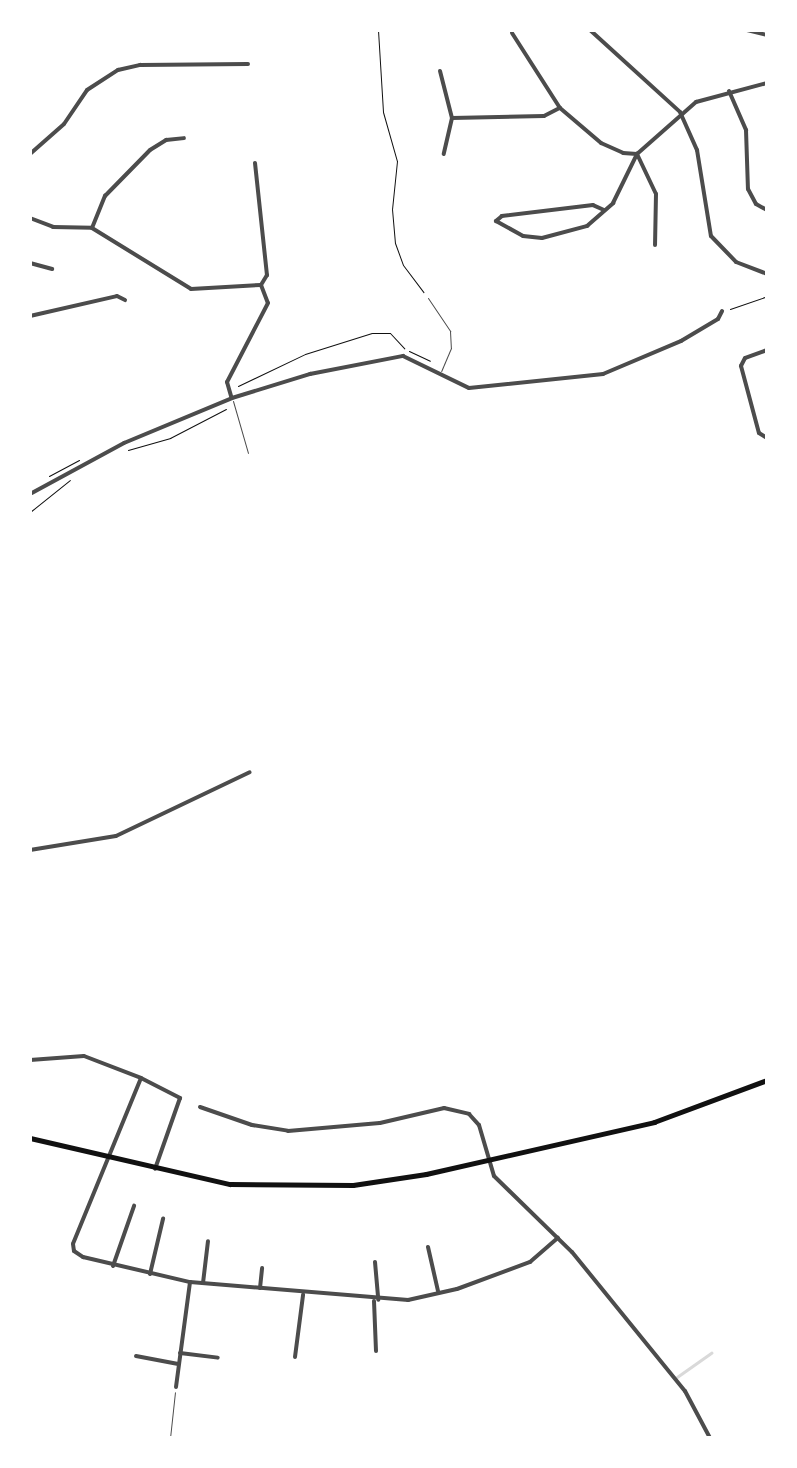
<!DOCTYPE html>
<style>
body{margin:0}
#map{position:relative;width:797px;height:1468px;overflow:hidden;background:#fff;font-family:"PT Serif",serif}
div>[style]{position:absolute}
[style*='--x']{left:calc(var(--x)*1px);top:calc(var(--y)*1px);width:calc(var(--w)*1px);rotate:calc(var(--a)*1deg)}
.stream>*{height:2.5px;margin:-1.25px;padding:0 1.25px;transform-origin:1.25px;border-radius:1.25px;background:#d9d9d9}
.path>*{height:1px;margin:-0.5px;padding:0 0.5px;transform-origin:0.5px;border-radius:0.5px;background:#111}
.service>*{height:1px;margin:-0.5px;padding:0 0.5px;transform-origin:0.5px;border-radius:0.5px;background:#4c4c4c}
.minor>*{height:4px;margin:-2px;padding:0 2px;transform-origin:2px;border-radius:2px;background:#4c4c4c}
.tertiary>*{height:4px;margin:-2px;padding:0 2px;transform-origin:2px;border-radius:2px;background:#4c4c4c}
.secondary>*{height:5px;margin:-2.5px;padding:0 2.5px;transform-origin:2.5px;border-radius:2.5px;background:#111}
span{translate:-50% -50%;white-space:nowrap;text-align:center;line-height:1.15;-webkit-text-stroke:10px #fff;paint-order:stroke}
.frame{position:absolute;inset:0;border:32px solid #fff;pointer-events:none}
</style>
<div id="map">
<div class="stream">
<i style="--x:677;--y:1377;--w:42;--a:-35.2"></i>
</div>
<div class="path">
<i style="--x:378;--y:30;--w:82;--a:86.5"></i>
<i style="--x:383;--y:112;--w:51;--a:74.1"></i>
<i style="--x:397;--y:161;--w:48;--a:95.9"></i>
<i style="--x:392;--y:209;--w:34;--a:85"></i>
<i style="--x:395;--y:243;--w:23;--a:70"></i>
<i style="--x:403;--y:265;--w:34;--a:53"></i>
<i style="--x:730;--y:309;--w:39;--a:-19"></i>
<i style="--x:409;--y:351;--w:23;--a:25"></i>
<i style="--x:238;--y:386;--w:74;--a:-25.5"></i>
<i style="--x:305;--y:354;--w:70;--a:-17.4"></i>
<i style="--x:372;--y:333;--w:18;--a:0"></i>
<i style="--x:390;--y:333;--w:21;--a:47"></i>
<i style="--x:128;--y:450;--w:44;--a:-15.9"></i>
<i style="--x:170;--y:438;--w:63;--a:-27.4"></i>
<i style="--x:49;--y:476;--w:34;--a:-28"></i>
<i style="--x:30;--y:512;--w:51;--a:-38.7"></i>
</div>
<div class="service">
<i style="--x:428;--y:298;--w:40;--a:56"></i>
<i style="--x:450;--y:331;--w:17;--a:87"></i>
<i style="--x:451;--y:348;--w:25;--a:113"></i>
<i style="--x:233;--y:401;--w:54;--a:73.9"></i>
<i style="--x:170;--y:1438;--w:46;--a:-83.8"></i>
</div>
<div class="minor">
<i style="--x:747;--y:30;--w:21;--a:14"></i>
<i style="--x:512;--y:33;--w:89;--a:57.4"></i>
<i style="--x:560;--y:108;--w:54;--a:40.5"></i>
<i style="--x:601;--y:143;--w:24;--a:24"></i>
<i style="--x:623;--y:153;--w:14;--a:4"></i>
<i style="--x:637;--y:154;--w:79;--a:-41.4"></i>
<i style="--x:696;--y:102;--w:73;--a:-15"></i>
<i style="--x:440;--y:71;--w:49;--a:75.7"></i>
<i style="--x:452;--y:118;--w:37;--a:103"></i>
<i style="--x:729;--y:91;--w:43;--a:66.4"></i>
<i style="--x:746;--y:130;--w:59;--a:88.1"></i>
<i style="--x:748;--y:189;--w:17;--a:62"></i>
<i style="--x:756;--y:204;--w:13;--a:29"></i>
<i style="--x:452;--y:118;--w:92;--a:-1.2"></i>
<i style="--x:544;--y:116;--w:18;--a:-27"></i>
<i style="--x:30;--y:154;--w:45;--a:-41.4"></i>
<i style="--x:64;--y:124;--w:41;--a:-55.9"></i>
<i style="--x:87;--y:90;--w:37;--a:-33"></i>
<i style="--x:118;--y:70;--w:23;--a:-13"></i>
<i style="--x:140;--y:65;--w:108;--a:-0.5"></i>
<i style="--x:255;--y:163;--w:113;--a:83.9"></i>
<i style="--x:267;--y:275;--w:12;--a:121"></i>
<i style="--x:604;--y:210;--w:12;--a:-156"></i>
<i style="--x:593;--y:205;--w:92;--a:173.1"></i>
<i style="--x:502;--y:216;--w:8;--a:140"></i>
<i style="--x:496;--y:221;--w:31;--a:29"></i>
<i style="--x:523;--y:236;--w:19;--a:6"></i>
<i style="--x:542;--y:238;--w:47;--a:-14.9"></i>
<i style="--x:587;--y:226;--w:35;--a:-41"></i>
<i style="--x:613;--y:203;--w:55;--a:-63.9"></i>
<i style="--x:637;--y:154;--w:44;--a:64.6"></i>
<i style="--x:656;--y:194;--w:51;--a:91.1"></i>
<i style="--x:30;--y:218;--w:25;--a:21"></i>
<i style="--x:53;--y:227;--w:39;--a:1"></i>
<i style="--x:92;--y:228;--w:116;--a:31.6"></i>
<i style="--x:191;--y:289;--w:70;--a:-3.3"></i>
<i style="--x:261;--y:285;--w:19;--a:69"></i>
<i style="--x:268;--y:303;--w:89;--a:117.4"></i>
<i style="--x:227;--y:382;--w:15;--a:74"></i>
<i style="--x:92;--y:228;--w:35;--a:-68"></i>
<i style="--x:105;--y:196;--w:64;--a:-45.6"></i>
<i style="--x:150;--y:150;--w:19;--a:-32"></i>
<i style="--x:166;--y:140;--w:18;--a:-6"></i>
<i style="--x:30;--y:263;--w:23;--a:15"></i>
<i style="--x:30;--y:316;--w:89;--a:-12.9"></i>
<i style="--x:117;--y:296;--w:9;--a:27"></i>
<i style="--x:767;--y:350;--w:23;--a:160"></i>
<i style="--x:745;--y:358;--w:9;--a:117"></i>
<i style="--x:741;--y:366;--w:69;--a:75"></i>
<i style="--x:759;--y:433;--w:9;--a:32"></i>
<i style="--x:30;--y:494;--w:107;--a:-28.5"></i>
<i style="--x:124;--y:443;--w:117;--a:-22.6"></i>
<i style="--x:232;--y:398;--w:82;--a:-17.1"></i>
<i style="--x:310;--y:374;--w:95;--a:-11"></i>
<i style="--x:403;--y:356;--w:73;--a:25.9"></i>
<i style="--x:469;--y:388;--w:135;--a:-6"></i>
<i style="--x:603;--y:374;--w:85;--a:-22.9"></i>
<i style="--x:681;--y:341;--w:43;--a:-30.7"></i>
<i style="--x:718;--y:319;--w:9;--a:-63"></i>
<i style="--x:30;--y:850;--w:87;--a:-9.2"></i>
<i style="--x:116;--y:836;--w:148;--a:-25.5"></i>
<i style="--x:30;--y:1060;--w:54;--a:-4.2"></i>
<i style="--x:84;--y:1056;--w:61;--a:21.1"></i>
<i style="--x:141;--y:1078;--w:179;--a:112.3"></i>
<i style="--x:73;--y:1244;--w:7;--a:82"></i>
<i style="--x:74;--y:1251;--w:11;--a:34"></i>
<i style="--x:83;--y:1257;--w:110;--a:13.2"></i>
<i style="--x:190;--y:1282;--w:219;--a:4.7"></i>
<i style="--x:408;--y:1300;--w:50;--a:-12.7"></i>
<i style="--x:457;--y:1289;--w:78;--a:-20.3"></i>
<i style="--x:530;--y:1262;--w:37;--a:-41"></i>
<i style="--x:141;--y:1078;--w:44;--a:27.1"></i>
<i style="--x:180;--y:1098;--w:75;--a:109.4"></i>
<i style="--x:200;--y:1107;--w:55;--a:19.1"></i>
<i style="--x:252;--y:1125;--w:36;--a:9"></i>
<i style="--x:288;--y:1131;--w:92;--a:-5"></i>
<i style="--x:380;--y:1123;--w:66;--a:-13.2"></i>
<i style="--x:444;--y:1108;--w:26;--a:13"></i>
<i style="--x:469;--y:1114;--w:15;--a:48"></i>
<i style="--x:479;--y:1125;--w:53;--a:73.6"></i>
<i style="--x:494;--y:1176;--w:109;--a:44.3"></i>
<i style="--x:572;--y:1252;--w:179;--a:50.9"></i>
<i style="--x:685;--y:1391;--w:53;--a:62"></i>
<i style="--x:428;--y:1247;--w:45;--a:77.2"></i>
<i style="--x:375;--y:1262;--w:38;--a:85"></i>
<i style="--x:113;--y:1266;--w:64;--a:-70.7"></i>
<i style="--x:150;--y:1274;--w:57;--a:-76.7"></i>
<i style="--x:203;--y:1283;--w:42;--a:-83.2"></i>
<i style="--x:260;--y:1288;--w:20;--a:-84"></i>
<i style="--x:374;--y:1301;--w:50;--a:87.7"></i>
<i style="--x:180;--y:1353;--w:38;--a:7"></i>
<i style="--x:136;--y:1356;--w:43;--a:10.8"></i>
<i style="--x:295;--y:1357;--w:63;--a:-82.6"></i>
<i style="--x:176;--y:1387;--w:106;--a:-82.4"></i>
</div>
<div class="tertiary">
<i style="--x:590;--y:30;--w:122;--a:42.3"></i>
<i style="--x:680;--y:112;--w:42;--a:65.9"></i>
<i style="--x:697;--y:150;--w:87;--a:80.8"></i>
<i style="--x:711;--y:236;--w:36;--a:46"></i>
<i style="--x:736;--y:262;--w:33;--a:21"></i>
</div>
<div class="secondary">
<i style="--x:30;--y:1138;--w:205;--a:13"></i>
<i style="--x:230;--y:1184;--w:123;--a:0.5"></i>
<i style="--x:353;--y:1185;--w:74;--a:-8.6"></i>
<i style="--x:426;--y:1174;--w:234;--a:-12.8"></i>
<i style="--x:654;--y:1122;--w:121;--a:-20.4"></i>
</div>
<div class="frame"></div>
</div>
